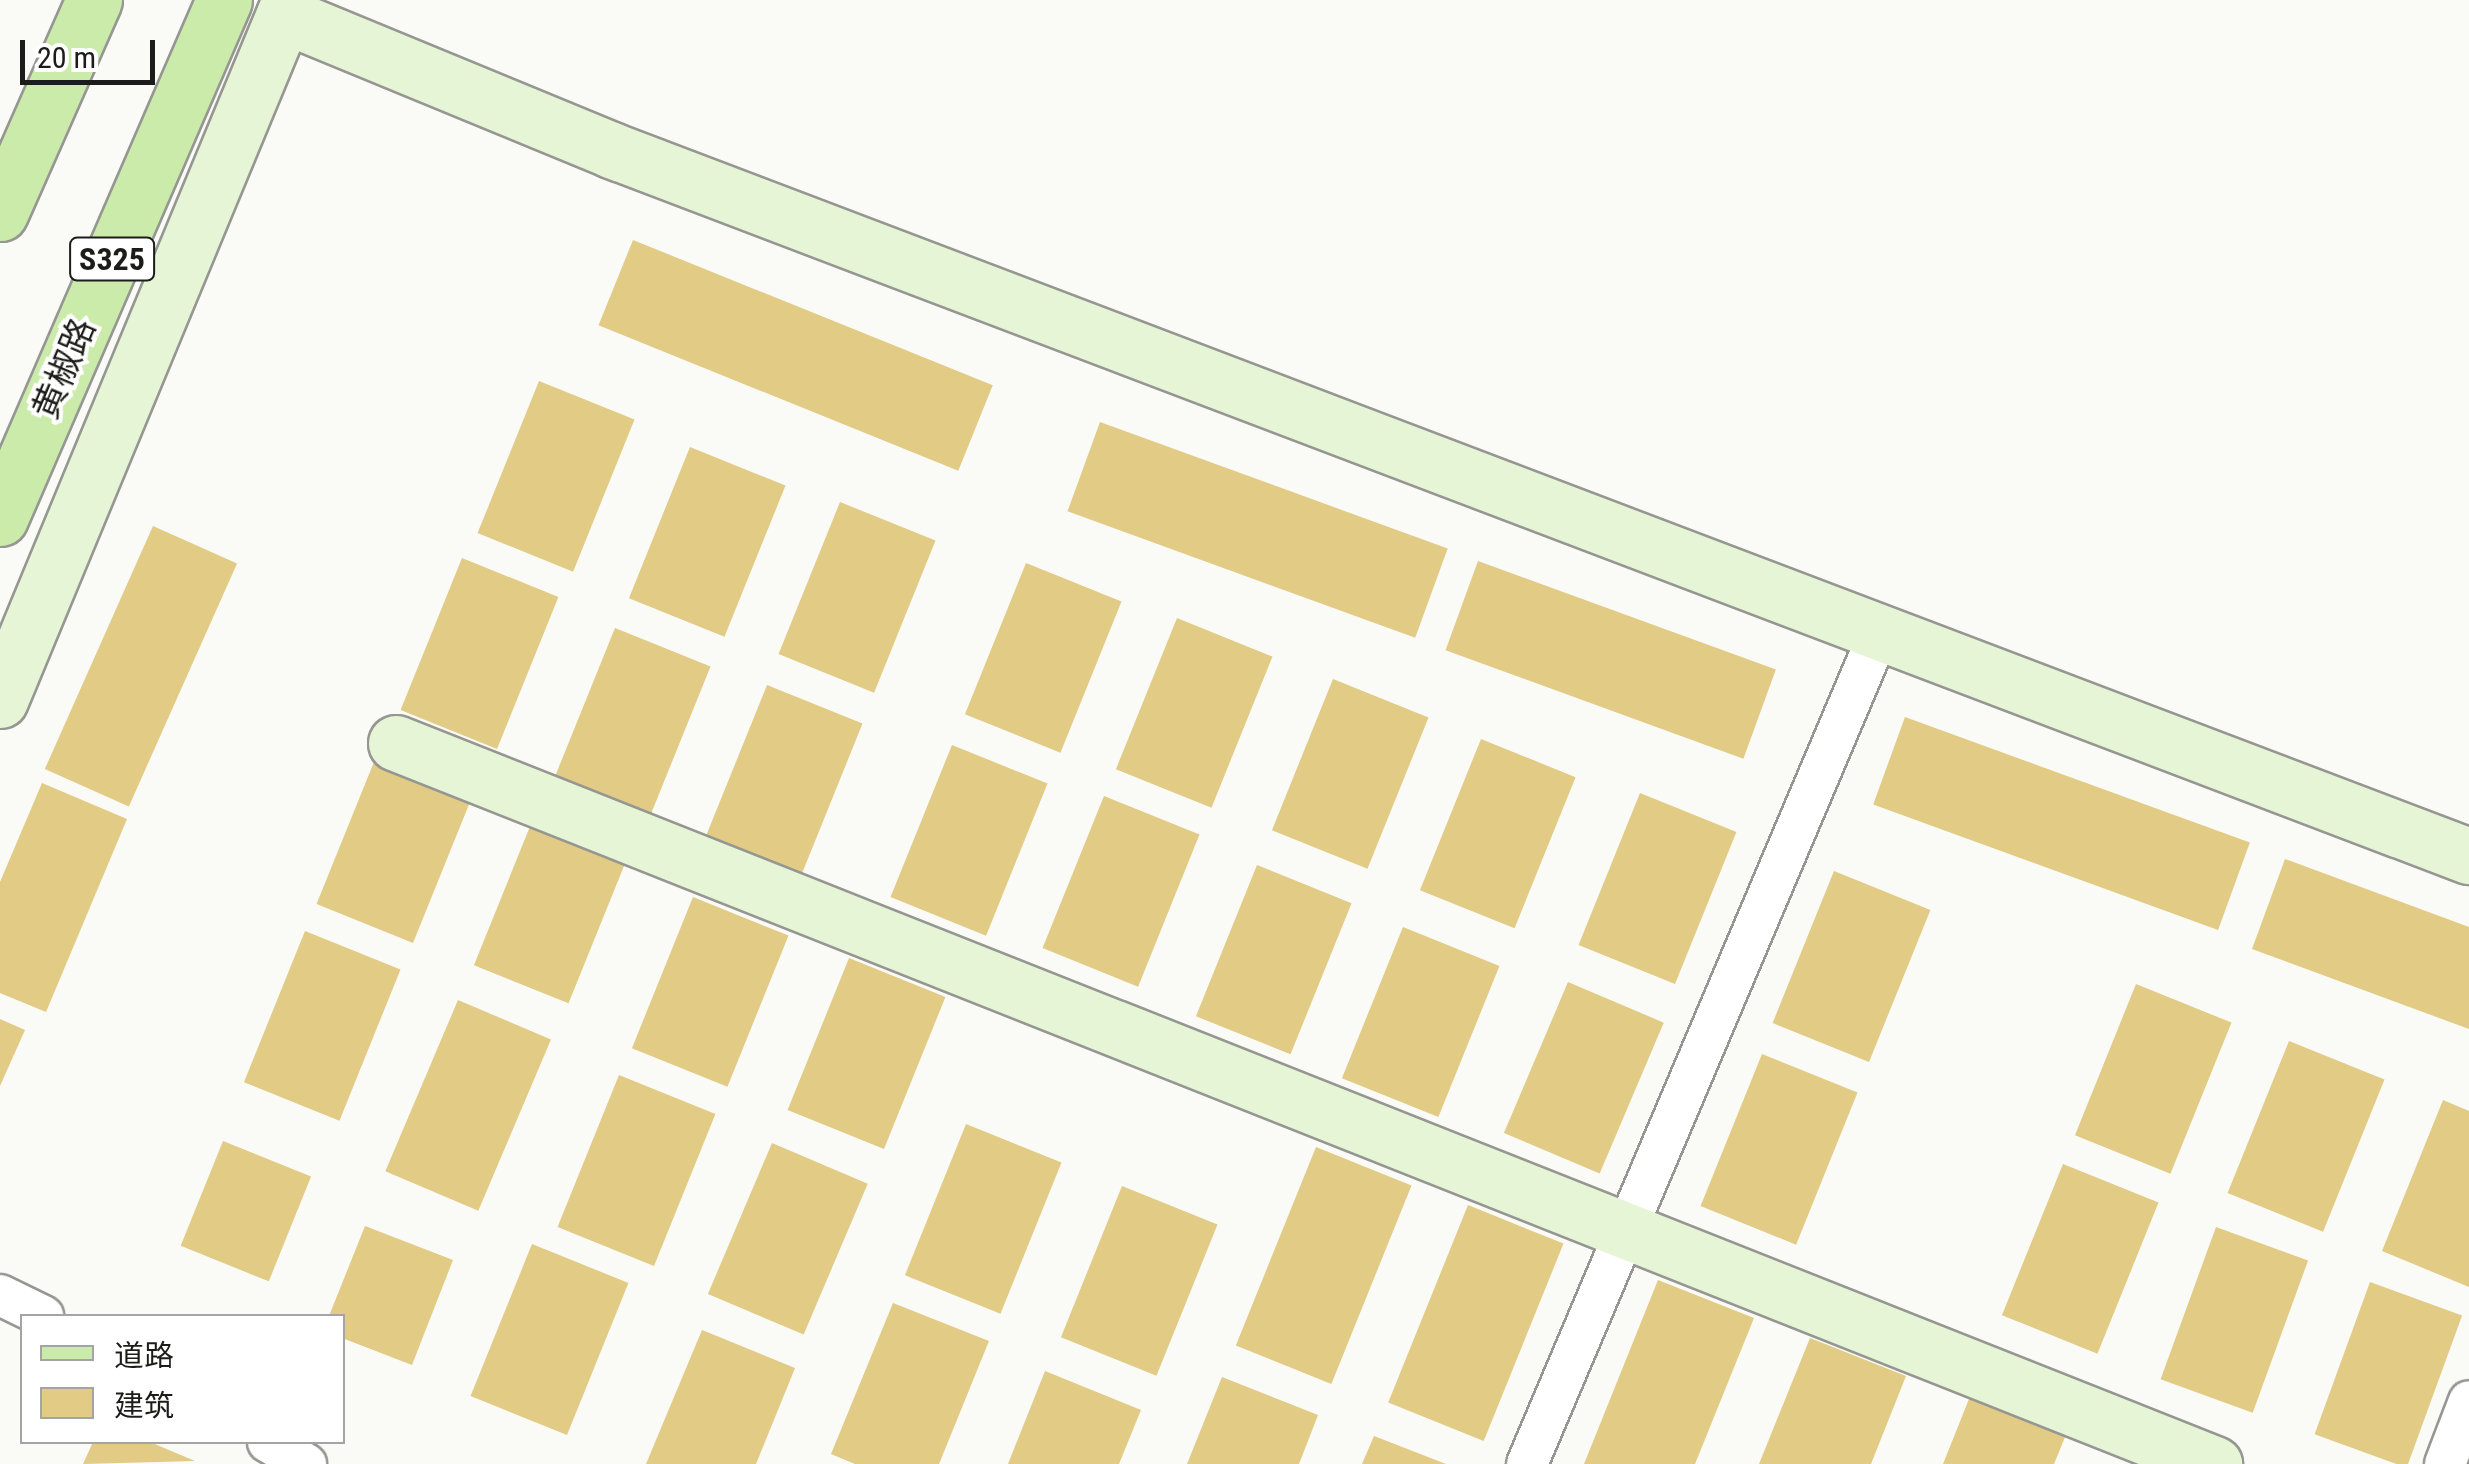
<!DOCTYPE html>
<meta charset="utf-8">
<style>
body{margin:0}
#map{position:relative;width:2469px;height:1464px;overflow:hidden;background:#fafaf6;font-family:"Roboto Condensed","Noto Sans SC",sans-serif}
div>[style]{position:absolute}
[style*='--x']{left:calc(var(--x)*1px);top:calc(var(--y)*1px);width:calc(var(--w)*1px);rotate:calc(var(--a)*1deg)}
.building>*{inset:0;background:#e1cb85;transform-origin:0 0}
.roads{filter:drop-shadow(2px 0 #969692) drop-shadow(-2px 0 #969692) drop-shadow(0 2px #969692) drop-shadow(0 -2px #969692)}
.street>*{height:40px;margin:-20px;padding:0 20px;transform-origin:20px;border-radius:20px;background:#fff}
.secondary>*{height:55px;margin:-27.5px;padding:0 27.5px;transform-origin:27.5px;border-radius:27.5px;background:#e5f5d5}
.primary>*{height:55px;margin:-27.5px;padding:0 27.5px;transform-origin:27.5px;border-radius:27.5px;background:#cbebaa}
span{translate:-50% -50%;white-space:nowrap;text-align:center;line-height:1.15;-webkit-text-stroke:8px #fff;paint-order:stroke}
.shield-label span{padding:2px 8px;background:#fff;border:2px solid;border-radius:8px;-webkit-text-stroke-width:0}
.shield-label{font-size:32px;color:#1c1c1a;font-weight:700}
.street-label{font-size:35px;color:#1c1c1a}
.legend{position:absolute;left:20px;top:1314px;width:325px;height:130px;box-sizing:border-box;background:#fff;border:2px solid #a4a4a3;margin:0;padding:12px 18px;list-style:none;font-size:30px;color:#1c1c1a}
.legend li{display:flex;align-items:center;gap:20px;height:50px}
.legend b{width:50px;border:2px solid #a4a4a3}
.scale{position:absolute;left:20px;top:40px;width:135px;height:45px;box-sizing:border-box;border:5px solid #1c1c1a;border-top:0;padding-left:12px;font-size:30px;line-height:35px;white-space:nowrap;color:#1c1c1a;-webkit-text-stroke:8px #fff;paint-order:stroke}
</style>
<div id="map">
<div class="building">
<i style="left:633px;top:240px;width:388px;height:92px;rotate:22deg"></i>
<i style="left:539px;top:381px;width:103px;height:164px;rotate:22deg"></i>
<i style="left:1100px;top:422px;width:370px;height:95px;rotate:20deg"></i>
<i style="left:690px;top:447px;width:103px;height:163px;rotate:22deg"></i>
<i style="left:840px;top:502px;width:103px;height:164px;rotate:22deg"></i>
<i style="left:153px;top:526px;width:92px;height:266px;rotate:24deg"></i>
<i style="left:462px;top:558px;width:104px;height:164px;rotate:22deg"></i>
<i style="left:1478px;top:561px;width:317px;height:95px;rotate:20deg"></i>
<i style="left:1026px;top:563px;width:103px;height:163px;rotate:22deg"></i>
<i style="left:1177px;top:618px;width:103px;height:163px;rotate:22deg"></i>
<i style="left:615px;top:628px;width:103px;height:163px;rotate:22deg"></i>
<i style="left:1333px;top:679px;width:103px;height:163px;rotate:22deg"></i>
<i style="left:767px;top:685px;width:103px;height:164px;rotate:22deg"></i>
<i style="left:1905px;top:717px;width:367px;height:93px;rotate:20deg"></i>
<i style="left:1481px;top:739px;width:102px;height:163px;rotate:22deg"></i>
<i style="left:952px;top:745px;width:103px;height:164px;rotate:22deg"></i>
<i style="left:378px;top:752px;width:104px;height:164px;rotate:22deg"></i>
<i style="clip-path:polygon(42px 783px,127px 819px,46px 1012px,0 993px,0 882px)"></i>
<i style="left:1640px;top:793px;width:104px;height:164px;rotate:22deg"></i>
<i style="left:1104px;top:796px;width:103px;height:164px;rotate:22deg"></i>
<i style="left:535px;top:814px;width:102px;height:163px;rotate:22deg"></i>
<i style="clip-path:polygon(2285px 859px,2469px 927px,2469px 1029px,2252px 949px)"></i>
<i style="left:1257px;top:865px;width:102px;height:163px;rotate:22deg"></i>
<i style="left:1834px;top:871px;width:104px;height:164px;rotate:22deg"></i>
<i style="left:693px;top:897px;width:103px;height:163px;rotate:22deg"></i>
<i style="left:1403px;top:927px;width:104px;height:163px;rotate:22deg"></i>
<i style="left:305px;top:931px;width:103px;height:163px;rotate:22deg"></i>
<i style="left:849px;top:958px;width:104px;height:164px;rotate:22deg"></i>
<i style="left:1568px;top:982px;width:104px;height:164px;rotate:23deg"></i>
<i style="left:2136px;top:984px;width:103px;height:163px;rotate:22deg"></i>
<i style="left:458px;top:1000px;width:101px;height:186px;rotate:23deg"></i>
<i style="clip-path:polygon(0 1019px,25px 1030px,0 1086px)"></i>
<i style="left:2289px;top:1041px;width:103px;height:164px;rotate:22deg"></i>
<i style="left:1762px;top:1054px;width:103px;height:164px;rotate:22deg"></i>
<i style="left:619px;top:1075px;width:104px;height:164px;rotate:22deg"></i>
<i style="clip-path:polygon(2443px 1100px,2469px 1111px,2469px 1287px,2382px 1251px)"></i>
<i style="left:966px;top:1124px;width:103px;height:163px;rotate:22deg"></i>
<i style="left:223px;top:1141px;width:95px;height:113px;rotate:22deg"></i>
<i style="left:772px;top:1143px;width:104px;height:164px;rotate:23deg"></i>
<i style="left:1316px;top:1147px;width:103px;height:214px;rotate:22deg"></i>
<i style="left:2063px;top:1164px;width:103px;height:163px;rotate:22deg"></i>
<i style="left:1122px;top:1186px;width:103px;height:163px;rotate:22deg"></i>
<i style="left:1468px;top:1205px;width:103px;height:213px;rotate:22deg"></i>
<i style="clip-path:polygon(365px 1226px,453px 1260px,412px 1365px,342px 1338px,342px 1316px,329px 1316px)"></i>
<i style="left:2216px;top:1227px;width:98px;height:162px;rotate:20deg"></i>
<i style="left:532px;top:1244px;width:104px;height:164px;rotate:22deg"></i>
<i style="clip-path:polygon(1658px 1280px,1754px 1318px,1695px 1464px,1584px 1464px)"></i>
<i style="left:2370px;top:1282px;width:98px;height:162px;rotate:20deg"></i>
<i style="clip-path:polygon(893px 1303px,989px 1341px,939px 1464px,855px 1464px,831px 1454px)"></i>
<i style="clip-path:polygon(702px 1330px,795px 1368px,756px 1464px,646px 1464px)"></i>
<i style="clip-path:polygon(1810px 1338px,1906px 1376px,1871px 1464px,1759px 1464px)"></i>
<i style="clip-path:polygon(1045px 1371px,1141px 1410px,1119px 1464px,1008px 1464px)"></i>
<i style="clip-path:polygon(1222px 1377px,1318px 1415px,1299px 1464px,1187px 1464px)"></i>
<i style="clip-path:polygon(1971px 1394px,2067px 1432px,2054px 1464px,1943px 1464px)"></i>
<i style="clip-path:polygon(1374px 1436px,1446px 1464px,1362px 1464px)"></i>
<i style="clip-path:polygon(93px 1442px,150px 1442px,195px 1461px,83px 1464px)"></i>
</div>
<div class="roads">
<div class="street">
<i style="--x:0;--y:1295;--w:48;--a:26"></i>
<i style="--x:268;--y:1442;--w:44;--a:30.1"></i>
<i style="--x:1527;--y:1464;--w:899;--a:-67.03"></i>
<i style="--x:2445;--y:1464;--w:67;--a:-69.1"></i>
</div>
<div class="secondary">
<i style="--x:284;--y:15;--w:354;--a:22.4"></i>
<i style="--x:611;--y:150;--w:1988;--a:20.81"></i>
<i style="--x:0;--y:700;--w:758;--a:-67.5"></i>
<i style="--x:396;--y:743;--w:1956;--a:21.63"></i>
</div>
<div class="primary">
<i style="--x:0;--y:213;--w:233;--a:-66.2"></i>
<i style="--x:0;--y:518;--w:564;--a:-66.61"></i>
</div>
</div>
<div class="shield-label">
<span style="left:112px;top:259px">S325</span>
</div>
<div class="street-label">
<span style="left:65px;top:369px;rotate:-67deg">黄椒路</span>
</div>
<ul class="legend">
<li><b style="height:12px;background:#cbebaa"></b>道路</li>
<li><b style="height:28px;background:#e1cb85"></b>建筑</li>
</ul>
<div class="scale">20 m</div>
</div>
